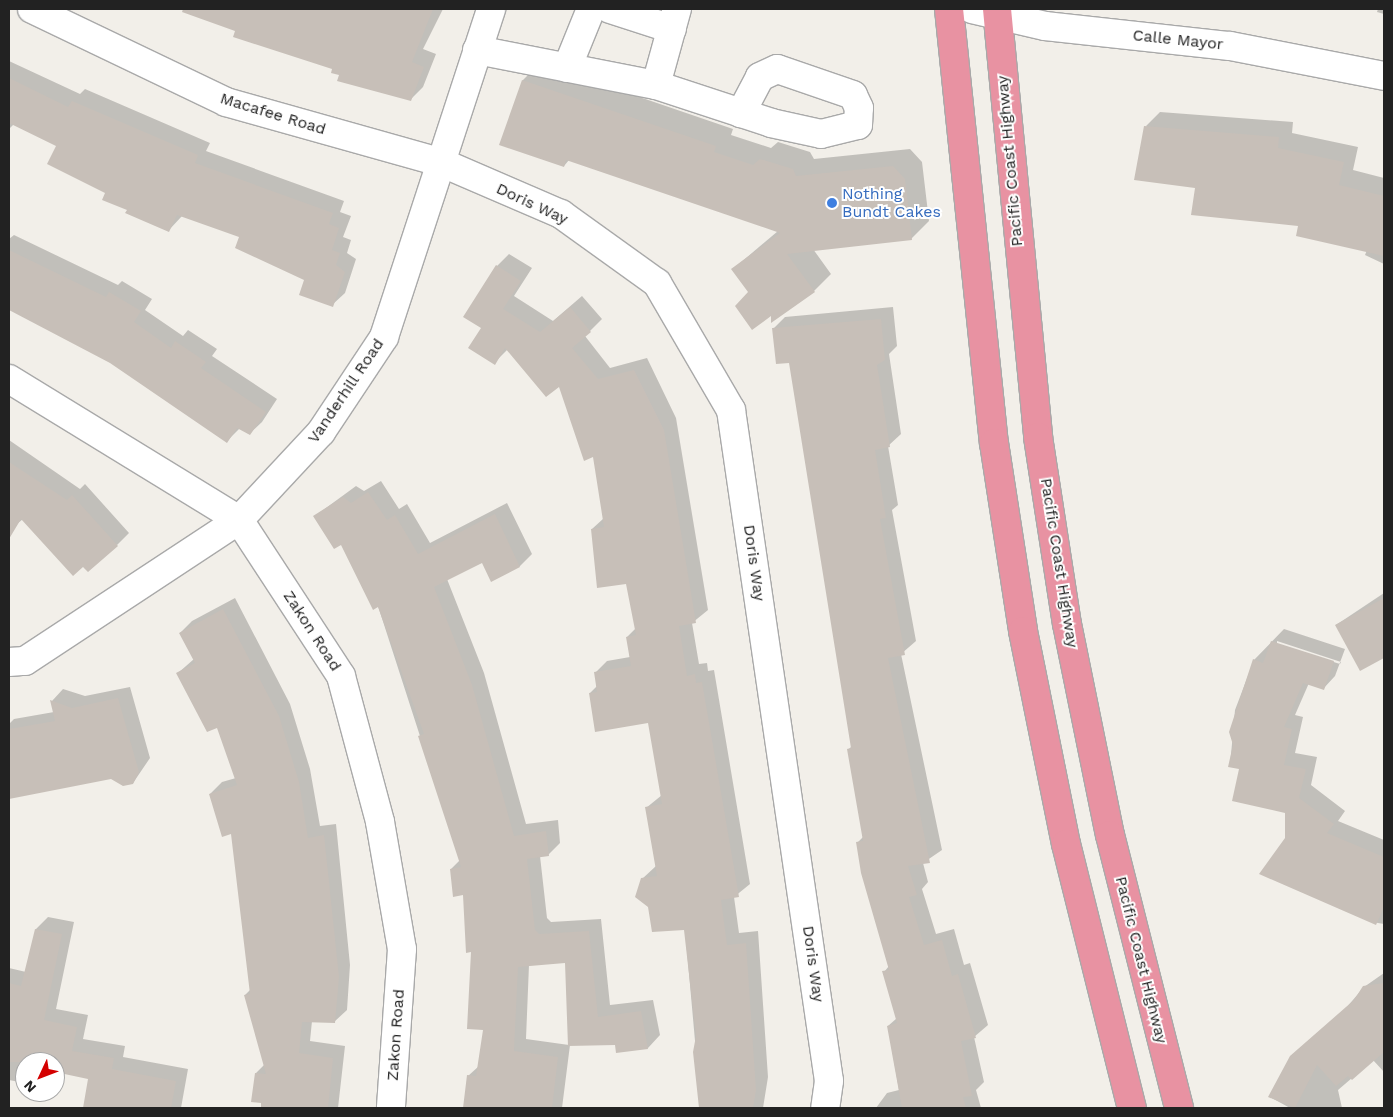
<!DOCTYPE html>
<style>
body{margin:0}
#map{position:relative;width:1393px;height:1117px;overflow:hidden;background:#f2efe9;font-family:"Work Sans",sans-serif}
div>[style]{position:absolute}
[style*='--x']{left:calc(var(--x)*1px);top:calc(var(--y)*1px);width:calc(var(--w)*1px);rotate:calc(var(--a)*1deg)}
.shadow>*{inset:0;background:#0003}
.building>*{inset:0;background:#c7bfb8}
.roads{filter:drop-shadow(1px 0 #a9a9a9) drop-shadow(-1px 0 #a9a9a9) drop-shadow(0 1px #a9a9a9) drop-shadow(0 -1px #a9a9a9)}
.minor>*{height:28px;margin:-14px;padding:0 14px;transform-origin:14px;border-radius:14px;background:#fff}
.highway>*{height:28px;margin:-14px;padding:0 14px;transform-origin:14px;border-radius:14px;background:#e892a2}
.dots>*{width:14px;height:14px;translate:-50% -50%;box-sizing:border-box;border:2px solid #fff;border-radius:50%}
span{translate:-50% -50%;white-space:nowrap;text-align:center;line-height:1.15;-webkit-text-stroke:4px #fff;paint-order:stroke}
.street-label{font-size:16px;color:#222}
.shop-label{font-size:16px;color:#366cbe}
.left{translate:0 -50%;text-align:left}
.frame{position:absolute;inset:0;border:10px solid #222;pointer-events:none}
.north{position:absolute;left:15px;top:1052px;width:50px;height:50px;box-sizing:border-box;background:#fff;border:1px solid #a7a7a7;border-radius:50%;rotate:227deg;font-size:14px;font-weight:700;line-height:20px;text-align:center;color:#222}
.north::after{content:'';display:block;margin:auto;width:18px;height:22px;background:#d40000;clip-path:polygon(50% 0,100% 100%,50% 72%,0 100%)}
</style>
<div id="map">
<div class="shadow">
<i style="clip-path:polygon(219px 9px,443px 9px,423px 49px,436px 54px,423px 87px,411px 99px,214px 22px)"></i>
<i style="clip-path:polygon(1378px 9px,1384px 9px,1384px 14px,1377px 12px)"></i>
<i style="clip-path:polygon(9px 61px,80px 94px,85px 89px,210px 143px,206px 151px,344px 201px,340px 212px,351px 216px,343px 237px,351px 240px,347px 253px,356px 259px,345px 293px,332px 305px,306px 279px,241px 236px,182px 216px,169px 230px,128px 209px,58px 146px,14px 124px,9px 129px)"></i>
<i style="clip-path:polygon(540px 63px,733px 129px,731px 135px,771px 148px,778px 142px,810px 152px,814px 159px,910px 149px,922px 162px,929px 221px,911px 239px,813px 249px,831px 274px,814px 291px,772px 314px,733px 269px,778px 231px,569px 160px,564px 166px,501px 144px,523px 80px)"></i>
<i style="clip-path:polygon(1160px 112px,1293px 122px,1292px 133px,1358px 147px,1353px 170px,1384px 178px,1384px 264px,1365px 255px,1367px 250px,1300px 224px,1192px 214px,1196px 187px,1146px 126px)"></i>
<i style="clip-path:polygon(14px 235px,118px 285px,122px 281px,152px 299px,145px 310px,183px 336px,188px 330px,217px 349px,212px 356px,277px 399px,262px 422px,249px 434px,240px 428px,227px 441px,111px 362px,9px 309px,9px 239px)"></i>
<i style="clip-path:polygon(509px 254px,532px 268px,514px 296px,553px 321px,582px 296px,602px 319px,585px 336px,610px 368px,647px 358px,676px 418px,708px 610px,692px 623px,699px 664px,707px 663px,708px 671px,714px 670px,750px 884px,734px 897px,739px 933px,758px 931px,768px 1077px,763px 1108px,701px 1108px,685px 929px,642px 879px,656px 866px,646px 808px,662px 795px,650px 722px,590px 693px,597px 686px,595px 673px,607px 661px,630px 657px,627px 637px,636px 628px,628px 582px,592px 529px,604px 518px,594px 456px,559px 384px,508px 349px,494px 363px,483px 328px,497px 266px)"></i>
<i style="clip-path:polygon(893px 307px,897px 346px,889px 354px,901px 434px,888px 446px,898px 505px,892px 510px,916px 641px,901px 654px,942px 850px,923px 863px,928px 882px,922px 889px,936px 934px,954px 929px,964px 965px,970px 963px,988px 1025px,974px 1037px,984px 1082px,976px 1090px,981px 1108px,876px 1108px,887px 1093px,899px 1090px,888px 1026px,897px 1018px,884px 972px,889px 966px,857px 843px,864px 836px,848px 750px,852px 746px,790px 362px,773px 329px,785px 317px)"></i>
<i style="clip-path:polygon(9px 440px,80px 489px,85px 484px,129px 533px,117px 545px,23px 519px,17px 524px,9px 519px)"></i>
<i style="clip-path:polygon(evenodd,381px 481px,399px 509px,407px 504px,430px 543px,507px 503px,532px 554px,520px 566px,491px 580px,483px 562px,447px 579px,484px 673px,526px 824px,558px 820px,560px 843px,548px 855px,540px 856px,547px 918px,551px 922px,601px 919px,610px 1005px,653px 1000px,660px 1035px,648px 1048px,617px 1051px,616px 1044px,570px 1045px,562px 1108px,464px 1108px,468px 1076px,479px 1066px,484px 1029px,464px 894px,451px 869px,460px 860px,378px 606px,341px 543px,315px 516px,356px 486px,364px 491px,381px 481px,566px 962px,569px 1045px,526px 1039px,529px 965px,566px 962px)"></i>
<i style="clip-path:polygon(1384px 593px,1384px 656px,1361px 669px,1336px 625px)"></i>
<i style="clip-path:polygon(235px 598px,290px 704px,310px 769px,320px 826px,336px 824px,350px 965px,347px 1010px,334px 1022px,312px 1021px,310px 1041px,345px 1046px,338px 1108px,262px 1108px,256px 1073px,265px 1064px,245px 995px,251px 989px,232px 832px,210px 794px,222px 782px,236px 778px,218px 726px,178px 673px,194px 659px,180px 633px,192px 621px)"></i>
<i style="clip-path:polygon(evenodd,1284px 629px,1345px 649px,1335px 676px,1323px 689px,1309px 683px,1295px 715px,1303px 717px,1295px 753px,1317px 757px,1311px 785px,1345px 811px,1338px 821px,1384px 840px,1384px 924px,1372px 922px,1287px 838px,1287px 812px,1241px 768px,1230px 766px,1235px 710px,1254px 660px,1284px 629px,1277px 641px,1341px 662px,1340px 664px,1277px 644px,1277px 641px)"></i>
<i style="clip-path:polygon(130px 687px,150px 758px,133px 783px,111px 778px,9px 798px,9px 724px,14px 719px,54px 712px,52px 701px,63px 689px,85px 696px)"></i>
<i style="clip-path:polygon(48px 917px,74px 922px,56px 1009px,88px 1015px,83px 1039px,125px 1046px,123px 1057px,188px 1069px,181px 1108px,84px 1108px,90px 1078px,55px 1071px,55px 1062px,25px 1062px,25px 1083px,9px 1080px,9px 968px,26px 972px,36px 929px)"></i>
<i style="clip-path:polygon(1384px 973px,1384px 1072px,1373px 1060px,1338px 1090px,1342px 1108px,1290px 1108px,1270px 1097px,1364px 987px)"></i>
</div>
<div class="building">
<i style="clip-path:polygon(183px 9px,433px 9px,412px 62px,424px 67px,411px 101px,337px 81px,339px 75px,331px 73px,332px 69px,233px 37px,235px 31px,182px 12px)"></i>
<i style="clip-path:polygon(9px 78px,68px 107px,72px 101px,198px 155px,195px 163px,333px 213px,329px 224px,339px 228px,332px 250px,340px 253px,336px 265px,345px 272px,333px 307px,299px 295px,304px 280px,235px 248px,239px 237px,177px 215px,169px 232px,125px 213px,127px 210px,102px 200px,105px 193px,47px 164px,56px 146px,9px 123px)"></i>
<i style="clip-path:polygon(522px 80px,716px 146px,714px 152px,753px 165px,760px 159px,793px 169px,796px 176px,893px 166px,905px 179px,912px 240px,787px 254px,815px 292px,771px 323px,771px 316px,752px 330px,735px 306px,748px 292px,731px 269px,780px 233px,566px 160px,564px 167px,499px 145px)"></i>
<i style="clip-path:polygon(1144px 126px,1279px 137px,1278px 148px,1344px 162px,1339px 185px,1384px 196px,1384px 256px,1296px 236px,1298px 226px,1191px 215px,1195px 188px,1134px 180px)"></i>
<i style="clip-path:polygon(9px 250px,106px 297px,109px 292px,141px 311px,134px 322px,171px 348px,175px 341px,206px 362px,201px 368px,266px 412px,250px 435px,237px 428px,227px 443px,110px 363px,9px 310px)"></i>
<i style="clip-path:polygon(496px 265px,521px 281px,503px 309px,540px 332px,570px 307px,591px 332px,572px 348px,598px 379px,634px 370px,664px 430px,696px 623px,679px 626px,687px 676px,695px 674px,696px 683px,702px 682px,739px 897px,721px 900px,727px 945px,746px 943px,756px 1090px,753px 1108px,699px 1108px,693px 1052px,696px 1036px,684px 930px,652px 932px,648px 907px,635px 897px,641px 878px,657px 876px,645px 807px,662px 804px,648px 723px,595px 732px,589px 693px,597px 692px,594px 672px,631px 666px,626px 637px,636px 635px,626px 584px,597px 588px,591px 529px,604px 527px,593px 457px,584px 461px,559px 387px,546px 397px,505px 348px,495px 365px,468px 348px,481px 328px,463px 317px)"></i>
<i style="clip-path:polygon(881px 319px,885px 360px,877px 365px,890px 447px,875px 450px,886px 518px,880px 519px,905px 655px,888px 658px,930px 863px,908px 866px,917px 895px,909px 897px,924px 945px,942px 940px,952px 976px,958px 974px,976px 1038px,961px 1041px,972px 1096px,963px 1097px,966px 1108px,902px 1108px,887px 1026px,897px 1023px,882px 971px,889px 970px,861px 873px,856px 842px,863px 841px,847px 749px,851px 748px,789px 363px,776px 364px,772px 328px)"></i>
<i style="clip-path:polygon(9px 462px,67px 500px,72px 495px,118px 546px,88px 572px,83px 567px,73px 576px,21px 519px,9px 539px)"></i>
<i style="clip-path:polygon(368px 492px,387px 520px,395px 515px,418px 554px,495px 514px,520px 567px,491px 582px,482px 563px,434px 587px,472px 685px,514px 836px,546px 831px,549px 856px,527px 859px,535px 930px,539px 934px,589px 931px,598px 1017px,641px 1011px,648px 1049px,616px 1053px,615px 1045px,568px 1046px,565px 963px,518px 967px,514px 1051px,558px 1057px,552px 1108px,463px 1108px,467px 1075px,476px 1076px,483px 1030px,467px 1029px,471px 952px,466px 953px,463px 895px,453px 897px,450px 869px,461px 867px,418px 736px,424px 734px,378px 607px,373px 610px,341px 545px,334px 549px,313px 516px,343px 497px,351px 503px)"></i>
<i style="clip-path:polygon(1384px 598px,1384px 658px,1360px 671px,1335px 625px)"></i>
<i style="clip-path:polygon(223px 609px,279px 716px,299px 782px,308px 838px,324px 835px,339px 977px,335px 1023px,302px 1022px,299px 1053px,333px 1058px,328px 1108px,261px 1108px,261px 1103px,251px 1102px,255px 1073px,266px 1074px,244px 995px,250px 994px,231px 834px,222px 837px,209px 794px,237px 785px,217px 728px,207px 732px,176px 673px,195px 663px,179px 633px)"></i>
<i style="clip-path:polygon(1271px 641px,1334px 661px,1324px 690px,1303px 683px,1284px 727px,1292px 729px,1284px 765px,1306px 769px,1299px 798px,1334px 824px,1327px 833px,1384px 857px,1384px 907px,1376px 925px,1259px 874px,1285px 838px,1285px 813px,1232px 801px,1239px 769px,1228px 767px,1233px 745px,1229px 732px,1253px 659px,1263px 663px)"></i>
<i style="clip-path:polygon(118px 698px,139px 772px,133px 784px,123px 786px,111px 779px,9px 799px,9px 729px,55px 721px,50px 700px,72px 708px)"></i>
<i style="clip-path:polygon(35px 929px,62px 934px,44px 1020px,77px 1027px,72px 1051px,114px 1058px,112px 1069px,176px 1081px,171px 1108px,83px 1108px,88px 1079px,55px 1072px,55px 1062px,9px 1062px,9px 983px,21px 986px)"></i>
<i style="clip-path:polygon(1384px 983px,1384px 1052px,1352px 1080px,1348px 1076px,1336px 1086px,1317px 1065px,1295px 1108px,1268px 1097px,1290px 1056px,1354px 1000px,1363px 986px)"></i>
</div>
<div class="roads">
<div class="minor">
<i style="--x:32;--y:9;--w:215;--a:25.6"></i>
<i style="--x:226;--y:102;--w:222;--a:15.7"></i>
<i style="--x:440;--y:162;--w:132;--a:23.3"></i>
<i style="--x:561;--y:214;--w:118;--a:35.7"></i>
<i style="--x:657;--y:283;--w:147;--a:59.8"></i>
<i style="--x:731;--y:410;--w:678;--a:81.69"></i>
<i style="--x:829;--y:1081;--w:27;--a:98"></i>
<i style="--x:610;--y:9;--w:65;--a:17.9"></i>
<i style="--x:972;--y:9;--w:75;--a:13.1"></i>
<i style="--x:1045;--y:26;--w:186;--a:6.2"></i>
<i style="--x:1230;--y:46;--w:157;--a:11"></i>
<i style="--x:477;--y:50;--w:182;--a:11.1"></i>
<i style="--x:656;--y:85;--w:79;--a:-74.6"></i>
<i style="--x:567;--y:68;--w:64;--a:-67.9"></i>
<i style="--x:656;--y:85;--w:89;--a:18.2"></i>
<i style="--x:741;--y:113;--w:32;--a:18"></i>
<i style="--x:771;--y:123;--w:51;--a:12.4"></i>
<i style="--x:821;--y:134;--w:38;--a:-14"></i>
<i style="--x:858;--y:125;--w:17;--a:-87"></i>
<i style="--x:859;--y:108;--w:14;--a:-115"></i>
<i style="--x:853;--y:95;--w:80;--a:-161.1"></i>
<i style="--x:777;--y:69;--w:19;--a:155"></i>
<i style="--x:760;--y:77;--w:41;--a:117.8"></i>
<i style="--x:9;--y:379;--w:270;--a:31.5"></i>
<i style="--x:239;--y:520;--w:186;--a:56.8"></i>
<i style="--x:341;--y:676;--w:151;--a:75"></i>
<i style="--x:380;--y:822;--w:129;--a:80.2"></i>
<i style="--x:402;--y:949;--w:159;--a:94"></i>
<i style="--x:9;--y:662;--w:16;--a:-4"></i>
<i style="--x:25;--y:661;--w:256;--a:-33.4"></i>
<i style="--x:239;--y:520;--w:120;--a:-47"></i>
<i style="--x:321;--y:432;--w:114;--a:-56.4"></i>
<i style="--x:384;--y:337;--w:345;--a:-71.9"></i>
</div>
<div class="highway">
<i style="--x:949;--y:9;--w:436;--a:84.1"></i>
<i style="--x:994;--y:443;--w:190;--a:81.2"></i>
<i style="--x:1023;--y:631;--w:217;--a:78.6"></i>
<i style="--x:1066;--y:844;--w:272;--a:76"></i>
<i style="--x:997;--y:9;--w:430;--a:84.5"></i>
<i style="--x:1038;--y:437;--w:189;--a:81.2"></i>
<i style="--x:1067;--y:624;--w:215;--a:78.5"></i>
<i style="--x:1110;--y:835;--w:282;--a:75.8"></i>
</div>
</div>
<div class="dots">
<i style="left:832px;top:203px;background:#3f7fe0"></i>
</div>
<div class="street-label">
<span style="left:1178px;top:40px;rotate:6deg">Calle Mayor</span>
<span style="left:273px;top:114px;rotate:17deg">Macafee Road</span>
<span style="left:1010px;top:161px;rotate:-95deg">Pacific Coast Highway</span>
<span style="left:532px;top:204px;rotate:25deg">Doris Way</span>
<span style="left:346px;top:391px;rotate:-56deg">Vanderhill Road</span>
<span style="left:754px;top:563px;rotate:82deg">Doris Way</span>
<span style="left:1059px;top:563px;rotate:81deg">Pacific Coast Highway</span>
<span style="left:312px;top:631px;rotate:57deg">Zakon Road</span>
<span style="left:1141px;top:960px;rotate:76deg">Pacific Coast Highway</span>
<span style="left:813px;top:964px;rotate:82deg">Doris Way</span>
<span style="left:396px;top:1035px;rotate:-86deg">Zakon Road</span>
</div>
<div class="shop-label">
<span class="left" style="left:842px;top:203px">Nothing<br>Bundt Cakes</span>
</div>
<div class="frame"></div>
<div class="north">N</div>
</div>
